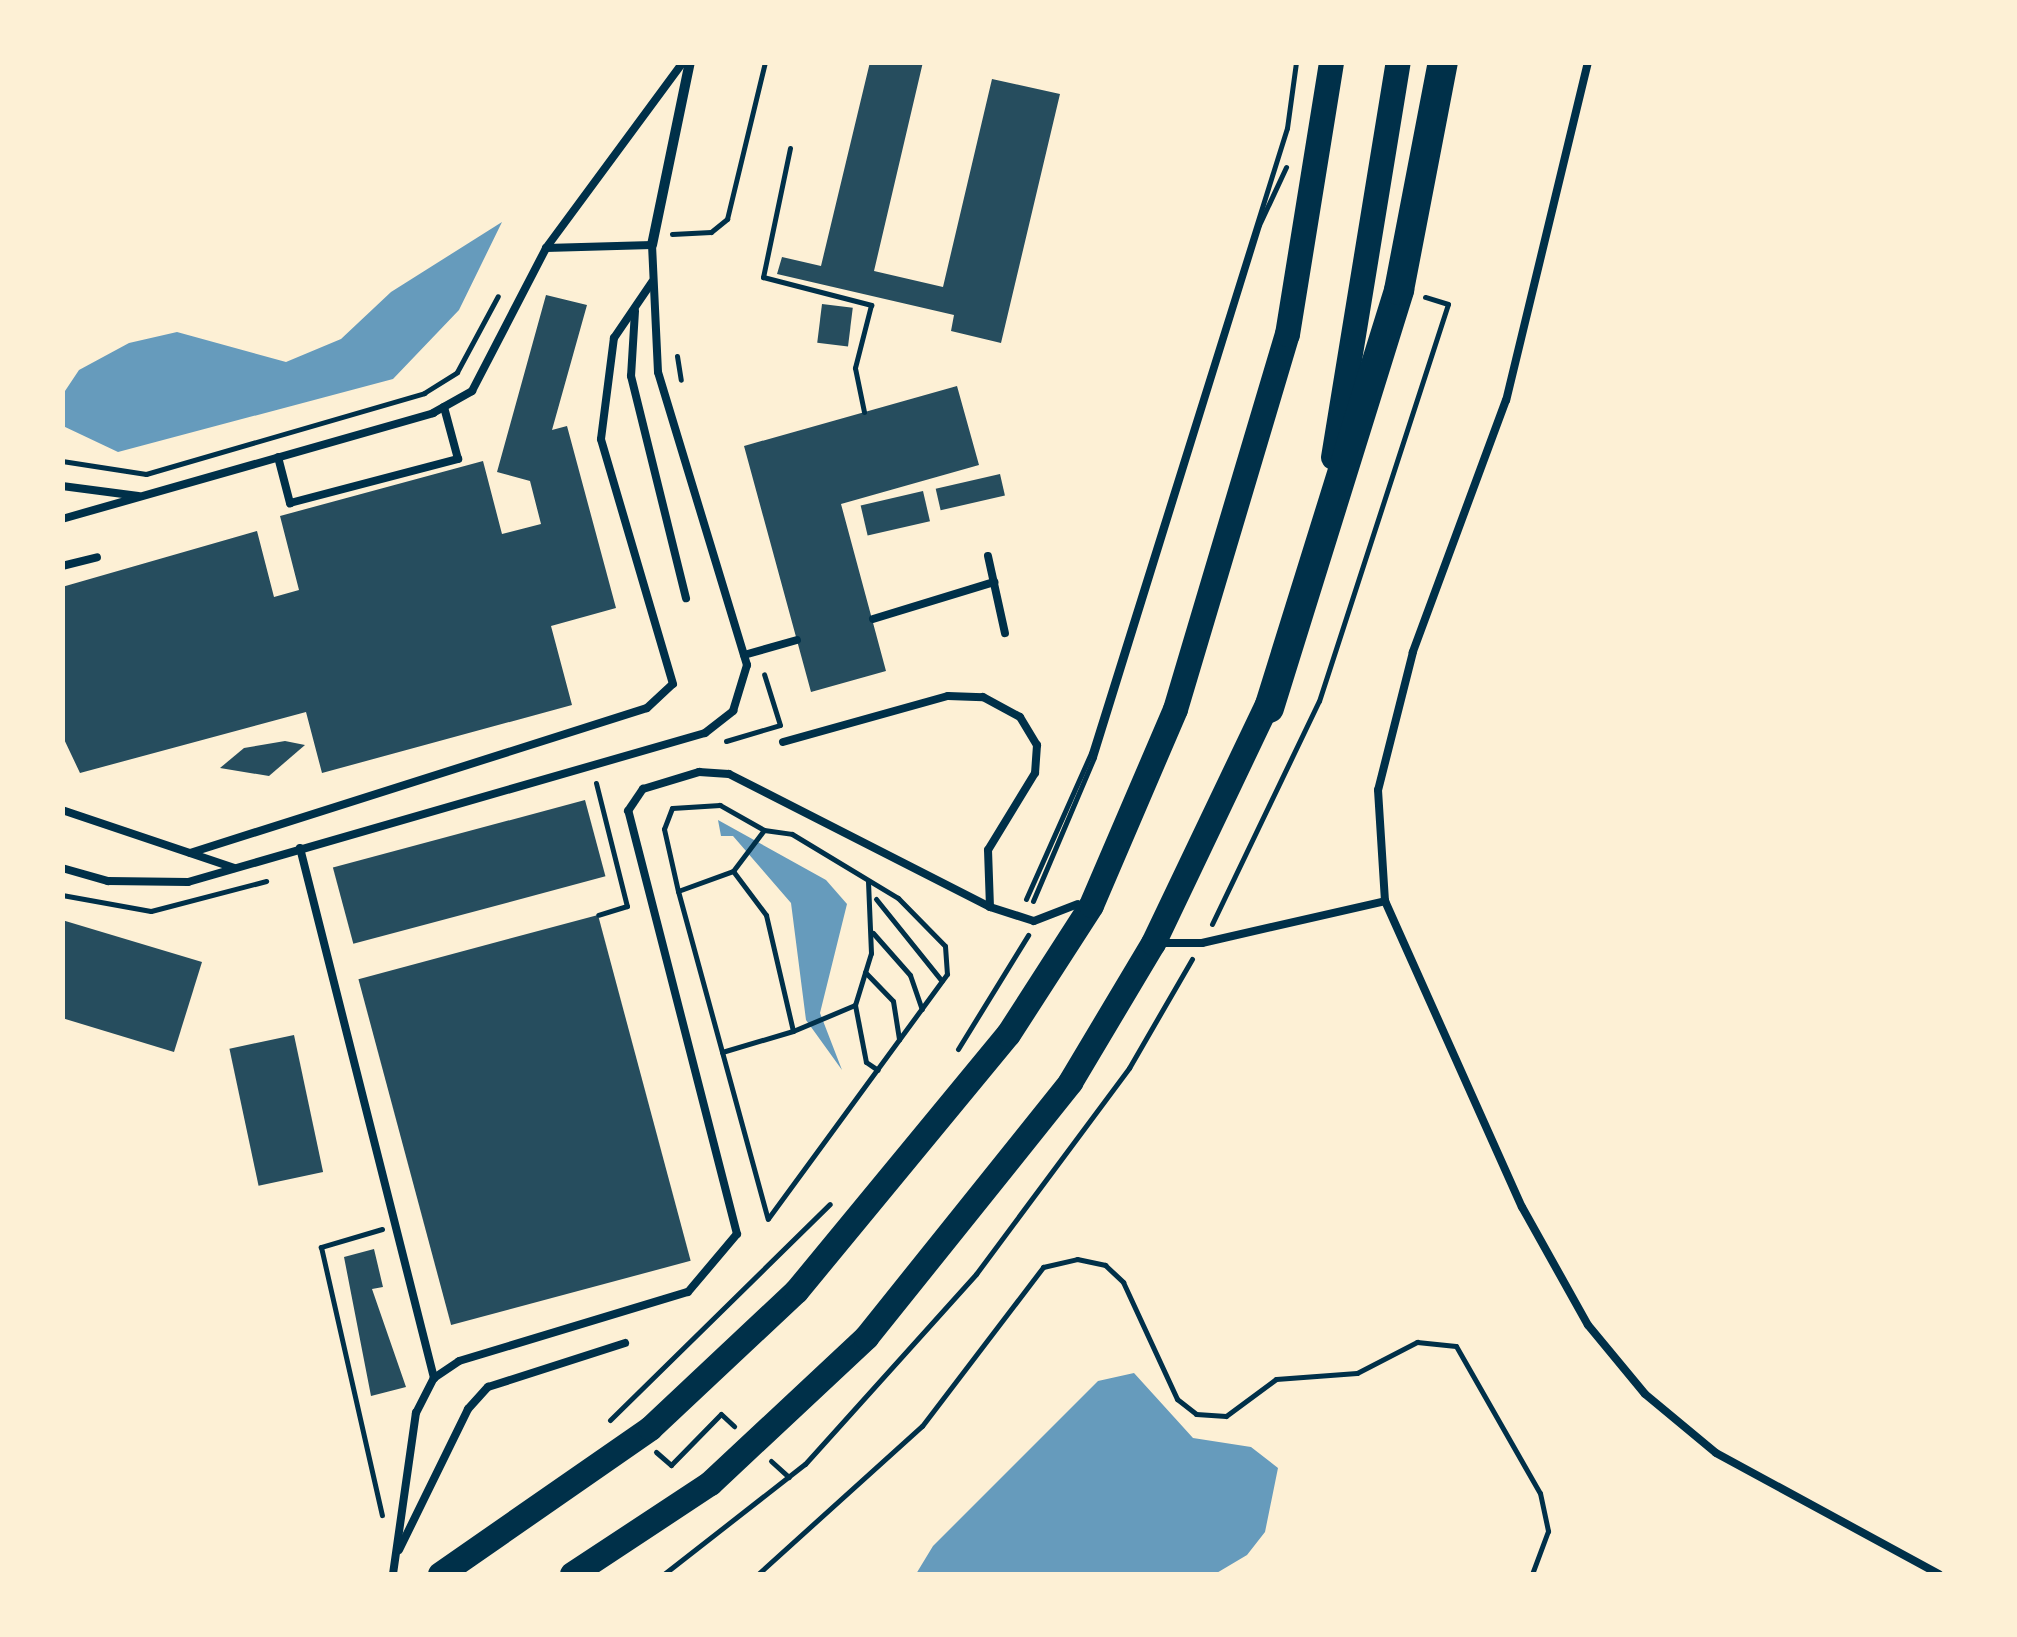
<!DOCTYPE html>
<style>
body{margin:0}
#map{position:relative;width:2017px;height:1637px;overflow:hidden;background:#fdf0d5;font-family:"PT Sans Narrow",sans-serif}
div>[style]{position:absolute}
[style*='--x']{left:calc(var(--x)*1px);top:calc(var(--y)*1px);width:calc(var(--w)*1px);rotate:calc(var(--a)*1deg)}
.water>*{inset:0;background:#669bbc}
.building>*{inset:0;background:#264d5e;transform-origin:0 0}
.path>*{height:5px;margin:-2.5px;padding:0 2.5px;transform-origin:2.5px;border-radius:2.5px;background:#003049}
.service>*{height:8px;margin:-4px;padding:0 4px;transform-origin:4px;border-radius:4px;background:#003049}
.minor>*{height:10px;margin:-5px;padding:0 5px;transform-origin:5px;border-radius:5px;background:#003049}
.primary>*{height:25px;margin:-12.5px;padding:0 12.5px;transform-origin:12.5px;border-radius:12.5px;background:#003049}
.motorway>*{height:30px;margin:-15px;padding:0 15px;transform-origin:15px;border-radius:15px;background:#003049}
span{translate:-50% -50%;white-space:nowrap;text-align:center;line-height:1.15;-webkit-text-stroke:8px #fdf0d5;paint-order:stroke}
.frame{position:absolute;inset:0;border:65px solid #fdf0d5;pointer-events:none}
</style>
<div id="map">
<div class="water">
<i style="clip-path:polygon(502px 222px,459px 310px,393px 379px,118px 452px,63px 426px,63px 394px,79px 370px,129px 343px,177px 332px,286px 362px,341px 339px,391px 292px)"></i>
<i style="clip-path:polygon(718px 820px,826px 880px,847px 904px,820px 1013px,842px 1070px,806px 1020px,791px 903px,733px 836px,721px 836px)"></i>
<i style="clip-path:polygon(1134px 1373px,1193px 1438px,1251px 1447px,1278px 1468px,1265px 1532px,1247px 1555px,1215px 1574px,916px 1574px,933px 1546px,1098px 1381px)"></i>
</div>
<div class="building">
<i style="clip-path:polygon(870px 62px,923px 62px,874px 271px,943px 287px,992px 79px,1060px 94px,1001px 343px,951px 331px,954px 315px,777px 274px,782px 257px,821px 266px)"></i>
<i style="clip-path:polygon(546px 295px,587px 305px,552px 430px,567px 426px,616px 608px,551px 626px,572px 705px,322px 773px,306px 712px,80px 773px,62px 735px,62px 587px,257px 531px,274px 597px,299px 590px,280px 516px,483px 461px,502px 534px,541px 524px,530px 481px,497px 472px)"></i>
<i style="left:822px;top:304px;width:31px;height:39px;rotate:7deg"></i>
<i style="clip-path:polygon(957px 386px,979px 465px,841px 504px,886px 671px,811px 692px,744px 446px)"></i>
<i style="left:1000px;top:474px;width:22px;height:66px;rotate:77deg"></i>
<i style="left:923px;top:491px;width:31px;height:64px;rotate:77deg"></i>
<i style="clip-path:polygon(285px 741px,305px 745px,269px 776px,220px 768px,244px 748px)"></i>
<i style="left:585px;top:800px;width:79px;height:261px;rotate:75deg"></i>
<i style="left:598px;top:915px;width:358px;height:248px;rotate:75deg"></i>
<i style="clip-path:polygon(62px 920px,202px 962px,174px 1052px,62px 1018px)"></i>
<i style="left:294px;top:1035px;width:140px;height:66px;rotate:78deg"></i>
<i style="clip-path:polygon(374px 1249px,383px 1287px,372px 1289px,406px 1387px,371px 1396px,344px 1257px)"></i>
</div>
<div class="path">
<i style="--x:790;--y:148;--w:132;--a:101.8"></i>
<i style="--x:763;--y:277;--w:112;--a:14.5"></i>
<i style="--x:871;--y:305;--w:65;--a:104.3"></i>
<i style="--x:855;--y:368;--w:45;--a:78.4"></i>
<i style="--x:672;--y:234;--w:39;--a:-3"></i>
<i style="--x:711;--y:232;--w:21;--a:-39"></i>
<i style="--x:727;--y:219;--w:162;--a:-76.4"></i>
<i style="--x:677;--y:356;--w:24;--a:81"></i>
<i style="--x:62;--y:461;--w:85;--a:8.8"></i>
<i style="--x:146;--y:474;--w:290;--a:-16.2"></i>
<i style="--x:424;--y:393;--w:39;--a:-32"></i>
<i style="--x:457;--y:372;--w:86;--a:-61.7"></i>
<i style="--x:726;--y:741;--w:56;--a:-16.5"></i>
<i style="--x:780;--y:725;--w:53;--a:-107.4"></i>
<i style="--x:596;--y:783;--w:127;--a:75.9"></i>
<i style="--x:627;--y:906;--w:30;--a:163"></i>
<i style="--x:764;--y:830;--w:28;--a:8"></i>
<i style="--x:792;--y:834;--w:124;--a:31.1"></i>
<i style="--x:898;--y:898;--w:67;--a:45.6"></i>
<i style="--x:945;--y:946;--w:28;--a:86"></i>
<i style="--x:947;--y:974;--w:303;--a:126.2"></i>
<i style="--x:733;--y:871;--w:51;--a:-52.9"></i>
<i style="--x:764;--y:830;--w:51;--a:-150.4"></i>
<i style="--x:720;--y:805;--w:48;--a:176.4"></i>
<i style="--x:672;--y:808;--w:22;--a:111"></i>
<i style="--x:664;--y:829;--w:64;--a:77.3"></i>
<i style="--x:678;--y:891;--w:340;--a:74.7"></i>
<i style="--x:678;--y:891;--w:59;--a:-20"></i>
<i style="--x:733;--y:871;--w:55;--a:53.1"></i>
<i style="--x:766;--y:915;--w:119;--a:76.9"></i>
<i style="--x:793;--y:1031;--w:67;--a:-22.8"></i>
<i style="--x:855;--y:1005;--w:54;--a:-72.9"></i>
<i style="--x:871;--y:953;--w:72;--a:-92.4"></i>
<i style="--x:62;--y:895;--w:90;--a:10.2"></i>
<i style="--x:151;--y:911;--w:119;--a:-14.6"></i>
<i style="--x:876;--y:899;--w:105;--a:51.2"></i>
<i style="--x:1026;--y:899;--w:160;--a:-66"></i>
<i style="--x:1091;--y:753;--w:655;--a:-72.59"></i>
<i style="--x:1287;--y:128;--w:67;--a:-82.2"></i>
<i style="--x:1033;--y:901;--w:156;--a:-67"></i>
<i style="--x:1094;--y:757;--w:557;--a:-72.77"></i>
<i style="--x:1259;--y:225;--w:64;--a:-65"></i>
<i style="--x:1212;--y:924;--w:247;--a:-64.4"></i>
<i style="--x:1319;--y:701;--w:417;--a:-72"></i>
<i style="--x:1448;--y:304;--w:24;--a:-163"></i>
<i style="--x:873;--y:933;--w:56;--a:48.6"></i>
<i style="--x:910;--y:975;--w:36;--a:71"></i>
<i style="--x:865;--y:972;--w:40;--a:46"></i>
<i style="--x:893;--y:1001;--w:39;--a:81"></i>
<i style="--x:855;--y:1005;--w:58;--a:79.1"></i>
<i style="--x:866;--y:1062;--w:14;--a:34"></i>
<i style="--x:958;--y:1049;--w:134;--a:-58.4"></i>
<i style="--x:722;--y:1052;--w:74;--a:-16.5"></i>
<i style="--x:382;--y:1229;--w:64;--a:163.6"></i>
<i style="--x:321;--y:1247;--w:275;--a:77.2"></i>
<i style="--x:610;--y:1420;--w:308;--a:-44.5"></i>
<i style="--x:656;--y:1452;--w:20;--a:41"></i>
<i style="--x:671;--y:1465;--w:71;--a:-45.6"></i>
<i style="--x:721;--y:1414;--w:18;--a:43"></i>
<i style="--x:771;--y:1461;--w:24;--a:42"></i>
<i style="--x:664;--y:1574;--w:179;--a:-38"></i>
<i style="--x:805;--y:1464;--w:256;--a:-48"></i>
<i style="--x:976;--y:1274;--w:257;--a:-53.4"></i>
<i style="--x:1129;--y:1068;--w:126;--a:-60"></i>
<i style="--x:758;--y:1574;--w:221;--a:-42.1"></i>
<i style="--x:922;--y:1426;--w:200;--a:-52.7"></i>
<i style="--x:1043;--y:1267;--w:35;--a:-13"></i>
<i style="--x:1077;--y:1259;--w:29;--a:12"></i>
<i style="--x:1105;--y:1265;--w:25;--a:43"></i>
<i style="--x:1123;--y:1282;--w:129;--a:65.2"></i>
<i style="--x:1177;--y:1399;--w:24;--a:38"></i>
<i style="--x:1196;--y:1414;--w:30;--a:4"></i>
<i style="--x:1226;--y:1416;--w:62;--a:-36.5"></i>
<i style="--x:1276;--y:1379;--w:81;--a:-4.2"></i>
<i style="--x:1357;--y:1373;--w:68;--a:-27.3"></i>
<i style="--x:1417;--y:1342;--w:39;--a:6"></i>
<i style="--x:1456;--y:1346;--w:169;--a:60.3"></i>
<i style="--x:1540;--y:1493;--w:39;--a:78"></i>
<i style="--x:1548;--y:1531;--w:46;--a:110.4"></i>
</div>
<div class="service">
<i style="--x:1588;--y:62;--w:348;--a:103.6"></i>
<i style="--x:1506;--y:400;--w:269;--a:110.3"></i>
<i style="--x:1413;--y:652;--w:142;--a:104.2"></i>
<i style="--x:1378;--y:790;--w:111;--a:86.4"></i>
<i style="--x:1385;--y:901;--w:335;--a:65.9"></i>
<i style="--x:1522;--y:1207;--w:135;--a:60.8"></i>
<i style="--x:1588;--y:1325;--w:89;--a:50.4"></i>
<i style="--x:1645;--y:1394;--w:92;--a:39.7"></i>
<i style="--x:1716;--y:1453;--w:254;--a:28.5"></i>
<i style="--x:635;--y:311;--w:65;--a:93.5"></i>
<i style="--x:631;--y:376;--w:229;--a:76.1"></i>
<i style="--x:278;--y:457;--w:48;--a:75.4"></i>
<i style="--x:290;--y:503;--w:174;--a:-14.7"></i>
<i style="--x:458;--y:459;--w:54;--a:-105.1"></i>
<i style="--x:62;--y:486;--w:77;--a:7.5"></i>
<i style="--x:62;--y:519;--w:386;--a:-15.9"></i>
<i style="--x:433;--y:413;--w:45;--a:-29.4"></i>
<i style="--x:472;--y:391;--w:161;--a:-62.6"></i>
<i style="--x:546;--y:248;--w:231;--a:-53.6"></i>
<i style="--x:988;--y:556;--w:79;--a:77.6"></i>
<i style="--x:62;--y:566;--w:36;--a:-14"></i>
<i style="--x:873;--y:619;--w:127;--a:-17"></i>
<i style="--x:744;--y:655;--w:55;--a:-15.8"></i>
<i style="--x:783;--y:742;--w:171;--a:-15.6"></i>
<i style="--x:948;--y:696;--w:35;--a:2"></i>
<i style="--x:983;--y:697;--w:42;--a:28.4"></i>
<i style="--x:1020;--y:717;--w:33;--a:59"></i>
<i style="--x:1037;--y:745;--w:28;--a:94"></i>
<i style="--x:1035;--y:773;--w:90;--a:121.4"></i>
<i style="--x:988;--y:850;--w:57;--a:88"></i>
<i style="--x:62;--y:810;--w:182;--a:18.6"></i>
<i style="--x:300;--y:848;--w:547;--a:75.81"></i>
<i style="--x:190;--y:853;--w:479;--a:-17.6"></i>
<i style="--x:647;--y:708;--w:35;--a:-43"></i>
<i style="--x:673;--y:684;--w:255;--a:-106.4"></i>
<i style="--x:601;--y:439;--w:102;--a:-82.7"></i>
<i style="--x:614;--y:338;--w:68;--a:-55.8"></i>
<i style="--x:62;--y:868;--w:48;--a:15.8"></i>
<i style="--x:108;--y:881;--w:80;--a:0.7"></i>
<i style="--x:188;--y:882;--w:538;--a:-16.08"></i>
<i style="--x:705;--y:733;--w:36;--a:-38"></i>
<i style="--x:733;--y:711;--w:48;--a:-73.1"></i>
<i style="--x:747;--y:665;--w:306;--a:-106.9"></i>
<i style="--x:658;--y:372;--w:127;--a:-92.7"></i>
<i style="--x:652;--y:245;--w:106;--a:178.4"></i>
<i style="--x:1157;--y:943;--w:45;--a:0"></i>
<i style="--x:1202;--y:943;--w:188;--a:-12.9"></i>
<i style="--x:399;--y:1550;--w:157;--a:-63.9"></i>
<i style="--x:468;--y:1409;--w:30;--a:-48"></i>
<i style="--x:488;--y:1387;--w:144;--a:-17.8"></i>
<i style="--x:393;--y:1574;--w:163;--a:-81.9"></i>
<i style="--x:416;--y:1413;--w:39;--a:-63"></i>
<i style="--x:434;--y:1378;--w:30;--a:-34"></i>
<i style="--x:459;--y:1361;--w:239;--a:-16.8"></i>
<i style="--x:688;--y:1292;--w:76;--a:-49.8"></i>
<i style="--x:737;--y:1234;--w:437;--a:-104.4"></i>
<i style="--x:628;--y:811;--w:27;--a:-56"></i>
<i style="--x:643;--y:789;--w:59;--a:-16.9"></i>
<i style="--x:699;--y:772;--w:30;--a:4"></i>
<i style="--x:729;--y:774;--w:293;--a:27"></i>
<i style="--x:990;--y:907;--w:46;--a:17.7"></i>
<i style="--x:1034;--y:921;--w:47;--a:-21.1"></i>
</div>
<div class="minor">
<i style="--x:652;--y:245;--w:187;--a:-78.3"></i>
</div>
<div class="primary">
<i style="--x:1333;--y:457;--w:400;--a:-80.7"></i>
<i style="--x:440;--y:1574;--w:256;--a:-34.8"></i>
<i style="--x:650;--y:1428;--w:200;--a:-43.2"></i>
<i style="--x:796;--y:1291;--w:333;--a:-50.5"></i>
<i style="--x:1008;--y:1034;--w:153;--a:-57.2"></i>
<i style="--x:1091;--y:905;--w:213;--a:-66.8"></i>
<i style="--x:1175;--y:709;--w:391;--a:-73.4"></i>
<i style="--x:1287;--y:334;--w:276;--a:-80.8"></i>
<i style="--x:572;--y:1574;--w:165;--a:-33.4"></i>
<i style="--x:710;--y:1483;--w:214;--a:-43.1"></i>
<i style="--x:866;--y:1337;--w:327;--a:-51.3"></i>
<i style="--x:1070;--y:1082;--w:162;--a:-59.2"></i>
<i style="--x:1153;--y:943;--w:281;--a:-64.5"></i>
</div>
<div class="motorway">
<i style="--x:1269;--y:708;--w:438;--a:-72.7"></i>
<i style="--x:1399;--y:290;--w:232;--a:-79.1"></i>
</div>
<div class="frame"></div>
</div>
